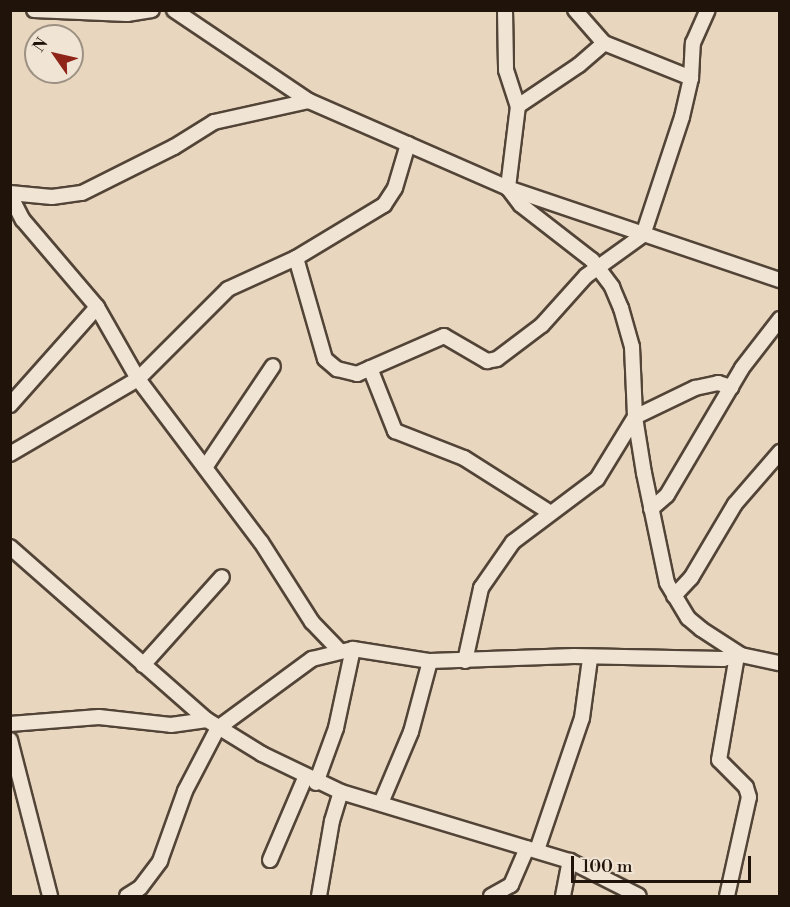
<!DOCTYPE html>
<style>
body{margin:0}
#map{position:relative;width:790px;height:907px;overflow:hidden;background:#e8d6be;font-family:"Libre Bodoni",serif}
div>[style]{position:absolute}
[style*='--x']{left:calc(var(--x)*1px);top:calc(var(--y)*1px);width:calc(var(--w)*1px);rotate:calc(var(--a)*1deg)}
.roads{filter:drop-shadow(2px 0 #524437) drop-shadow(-2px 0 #524437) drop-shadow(0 2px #524437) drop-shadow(0 -2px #524437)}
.minor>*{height:14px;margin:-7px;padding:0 7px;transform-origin:7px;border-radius:7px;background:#f0e4d5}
span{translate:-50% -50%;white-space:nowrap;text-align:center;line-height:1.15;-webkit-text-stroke:6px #f0e4d5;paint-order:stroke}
.frame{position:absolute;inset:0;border:12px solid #20140a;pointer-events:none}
.north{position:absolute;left:24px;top:24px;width:60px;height:60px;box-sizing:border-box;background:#f0e4d5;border:2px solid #9d9184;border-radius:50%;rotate:304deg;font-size:16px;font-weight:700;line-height:24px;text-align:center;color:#20140a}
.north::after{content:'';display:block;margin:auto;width:21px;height:27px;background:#8f2418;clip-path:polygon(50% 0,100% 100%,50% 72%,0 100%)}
.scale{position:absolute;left:571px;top:856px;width:180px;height:27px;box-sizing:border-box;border:3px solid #20140a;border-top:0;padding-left:8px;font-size:18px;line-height:21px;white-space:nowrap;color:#20140a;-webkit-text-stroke:4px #f0e4d5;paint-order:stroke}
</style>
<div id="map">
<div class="roads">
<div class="minor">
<i style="--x:34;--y:10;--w:93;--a:2.5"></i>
<i style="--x:127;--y:14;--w:25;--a:-9"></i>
<i style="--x:174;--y:10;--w:163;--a:34"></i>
<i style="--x:505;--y:10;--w:60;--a:89"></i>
<i style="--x:506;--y:70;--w:38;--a:72"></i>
<i style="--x:518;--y:106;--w:83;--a:97"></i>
<i style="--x:508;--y:188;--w:21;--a:53"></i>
<i style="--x:521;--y:205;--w:90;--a:37.8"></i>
<i style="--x:592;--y:260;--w:34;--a:53"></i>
<i style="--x:612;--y:287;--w:23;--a:67"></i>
<i style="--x:621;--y:308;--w:41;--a:74.2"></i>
<i style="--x:632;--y:347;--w:70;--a:87.5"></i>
<i style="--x:635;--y:417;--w:57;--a:80.9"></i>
<i style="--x:644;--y:473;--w:112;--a:78.2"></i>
<i style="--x:667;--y:583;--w:41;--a:59"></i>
<i style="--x:688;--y:618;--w:17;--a:40"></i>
<i style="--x:701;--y:629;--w:48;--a:33"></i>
<i style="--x:741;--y:655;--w:40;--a:12"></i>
<i style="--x:575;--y:10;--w:44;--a:48.7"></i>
<i style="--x:604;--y:43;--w:94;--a:21.9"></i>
<i style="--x:518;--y:106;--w:73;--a:-33.9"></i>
<i style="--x:579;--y:65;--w:33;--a:-41"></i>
<i style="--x:10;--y:193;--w:42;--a:5.4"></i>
<i style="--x:52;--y:197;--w:30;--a:-8"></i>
<i style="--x:82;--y:193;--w:103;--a:-26.6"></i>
<i style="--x:174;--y:147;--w:47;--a:-32"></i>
<i style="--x:214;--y:122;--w:97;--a:-12.5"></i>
<i style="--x:309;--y:101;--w:217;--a:23.6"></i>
<i style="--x:508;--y:188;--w:287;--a:18.7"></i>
<i style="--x:10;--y:195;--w:28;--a:63"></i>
<i style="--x:23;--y:220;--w:114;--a:49.6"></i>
<i style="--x:97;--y:307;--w:83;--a:60.3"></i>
<i style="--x:138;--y:379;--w:204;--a:53"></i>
<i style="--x:261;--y:542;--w:95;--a:57.5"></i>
<i style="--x:312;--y:622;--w:39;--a:46"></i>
<i style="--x:296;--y:258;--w:105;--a:74"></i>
<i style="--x:325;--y:359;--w:16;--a:40"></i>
<i style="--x:337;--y:369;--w:21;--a:14"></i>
<i style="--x:357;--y:374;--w:95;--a:-23.6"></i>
<i style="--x:444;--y:336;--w:50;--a:30.2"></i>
<i style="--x:487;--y:361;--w:10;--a:-11"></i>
<i style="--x:497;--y:359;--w:56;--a:-37.1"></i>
<i style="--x:542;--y:325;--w:66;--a:-48.1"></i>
<i style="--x:586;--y:276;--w:70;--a:-35.7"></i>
<i style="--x:643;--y:235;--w:124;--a:-71.7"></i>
<i style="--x:682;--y:117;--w:40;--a:-77"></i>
<i style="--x:691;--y:78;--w:35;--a:-87"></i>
<i style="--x:693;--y:43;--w:36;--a:-66"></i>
<i style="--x:370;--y:368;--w:68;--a:68.4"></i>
<i style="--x:395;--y:431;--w:74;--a:21.4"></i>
<i style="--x:464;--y:458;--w:101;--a:32.4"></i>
<i style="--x:10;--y:405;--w:131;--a:-48.4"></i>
<i style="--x:10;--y:454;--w:148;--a:-30.4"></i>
<i style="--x:138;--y:379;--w:127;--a:-45"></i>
<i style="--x:228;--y:289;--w:75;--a:-24.5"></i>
<i style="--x:296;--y:258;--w:103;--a:-31.1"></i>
<i style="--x:384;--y:205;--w:20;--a:-57"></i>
<i style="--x:395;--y:188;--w:46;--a:-73.5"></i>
<i style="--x:206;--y:466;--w:120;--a:-56.2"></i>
<i style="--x:651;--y:509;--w:21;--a:-41"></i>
<i style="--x:667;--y:495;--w:147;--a:-59.4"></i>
<i style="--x:742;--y:368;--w:62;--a:-52.2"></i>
<i style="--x:10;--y:547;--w:262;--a:41.3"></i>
<i style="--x:207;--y:720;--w:65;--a:31.7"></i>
<i style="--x:262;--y:754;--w:88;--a:25.7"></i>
<i style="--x:341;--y:792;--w:239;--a:16.8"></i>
<i style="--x:570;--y:861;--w:77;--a:26.9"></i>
<i style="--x:674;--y:596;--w:25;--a:-47"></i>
<i style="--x:691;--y:578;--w:86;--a:-59.3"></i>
<i style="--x:735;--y:504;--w:69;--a:-49.1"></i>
<i style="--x:465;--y:661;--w:75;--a:-77.6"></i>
<i style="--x:481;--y:588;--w:56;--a:-55.2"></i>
<i style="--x:513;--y:542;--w:105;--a:-36.9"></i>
<i style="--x:597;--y:479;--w:73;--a:-58.5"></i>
<i style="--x:635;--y:417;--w:67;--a:-25.8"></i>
<i style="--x:695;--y:388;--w:24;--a:-12"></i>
<i style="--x:718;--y:383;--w:14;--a:17"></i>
<i style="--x:143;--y:665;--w:118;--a:-48.1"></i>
<i style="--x:10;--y:724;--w:89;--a:-4.5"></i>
<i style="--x:99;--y:717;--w:72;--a:6.3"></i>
<i style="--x:171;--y:725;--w:36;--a:-8"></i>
<i style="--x:10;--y:740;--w:161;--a:75.6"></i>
<i style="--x:316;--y:783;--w:59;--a:-70"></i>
<i style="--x:336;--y:728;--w:81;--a:-77.9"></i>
<i style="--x:381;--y:803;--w:77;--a:-67.1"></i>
<i style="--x:411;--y:732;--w:73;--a:-75"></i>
<i style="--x:537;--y:850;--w:139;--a:-71.2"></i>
<i style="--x:582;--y:718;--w:60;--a:-82.3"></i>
<i style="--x:270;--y:860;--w:89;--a:-66.9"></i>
<i style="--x:127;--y:896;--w:15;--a:-32"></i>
<i style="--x:140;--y:888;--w:34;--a:-53"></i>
<i style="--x:160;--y:861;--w:74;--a:-70.3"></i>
<i style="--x:185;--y:791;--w:71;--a:-62.4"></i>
<i style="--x:218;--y:728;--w:117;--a:-36.3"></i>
<i style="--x:312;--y:659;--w:42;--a:-13.7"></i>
<i style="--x:353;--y:649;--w:78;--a:8.9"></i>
<i style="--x:430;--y:661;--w:144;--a:-2"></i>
<i style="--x:574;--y:656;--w:149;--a:1.2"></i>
<i style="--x:723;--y:659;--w:18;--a:-13"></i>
<i style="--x:319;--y:896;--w:76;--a:-80.2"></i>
<i style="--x:332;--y:821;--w:30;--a:-73"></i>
<i style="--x:491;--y:896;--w:23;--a:-29"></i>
<i style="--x:511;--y:885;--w:40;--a:-66.6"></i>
<i style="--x:563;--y:896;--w:36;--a:-79"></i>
<i style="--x:727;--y:896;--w:101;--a:-77.5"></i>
<i style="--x:749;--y:797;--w:10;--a:-107"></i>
<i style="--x:746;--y:787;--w:38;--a:-135"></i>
<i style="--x:719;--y:760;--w:106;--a:-80.2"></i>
</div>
</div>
<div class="frame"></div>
<div class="north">N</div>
<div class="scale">100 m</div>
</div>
